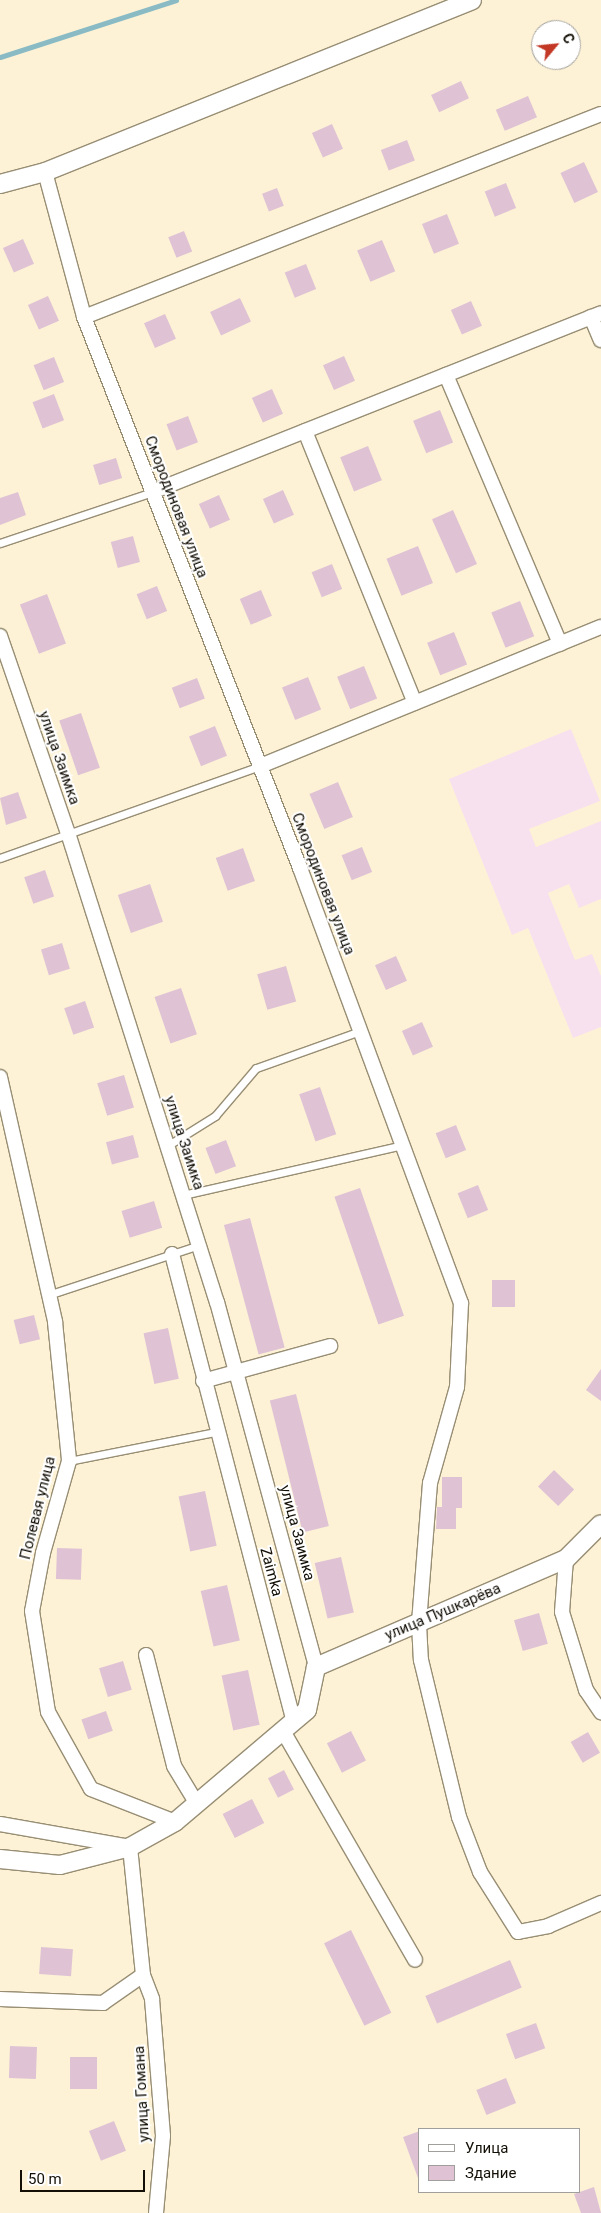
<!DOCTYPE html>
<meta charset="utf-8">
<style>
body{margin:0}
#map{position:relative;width:601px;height:2213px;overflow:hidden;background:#fdf2d6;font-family:Roboto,sans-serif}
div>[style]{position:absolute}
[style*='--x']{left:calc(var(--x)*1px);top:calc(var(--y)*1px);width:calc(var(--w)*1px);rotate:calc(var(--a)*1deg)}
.education>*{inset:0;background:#f8e1ee}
.stream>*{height:5px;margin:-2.5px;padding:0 2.5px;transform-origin:2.5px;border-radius:2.5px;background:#8abbc5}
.building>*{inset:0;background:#dfc3d5;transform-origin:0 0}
.roads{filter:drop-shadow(1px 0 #988e74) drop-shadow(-1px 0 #988e74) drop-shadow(0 1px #988e74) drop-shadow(0 -1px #988e74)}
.service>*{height:7px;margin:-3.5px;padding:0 3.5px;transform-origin:3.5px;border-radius:3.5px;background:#fff}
.minor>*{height:14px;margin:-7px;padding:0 7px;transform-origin:7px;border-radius:7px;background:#fff}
.tertiary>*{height:18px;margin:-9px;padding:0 9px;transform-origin:9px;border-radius:9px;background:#fff}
span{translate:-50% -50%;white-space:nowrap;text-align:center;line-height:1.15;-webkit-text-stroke:4px #fff;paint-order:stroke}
.street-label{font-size:15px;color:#130f06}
.legend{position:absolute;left:418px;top:2128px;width:162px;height:65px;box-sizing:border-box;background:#fff;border:1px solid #a19f9b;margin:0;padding:6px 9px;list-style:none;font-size:15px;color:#130f06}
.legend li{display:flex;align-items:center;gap:10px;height:25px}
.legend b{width:25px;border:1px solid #a19f9b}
.north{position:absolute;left:531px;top:20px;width:50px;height:50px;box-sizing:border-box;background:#fff;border:1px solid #a19f9b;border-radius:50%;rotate:62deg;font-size:14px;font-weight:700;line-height:20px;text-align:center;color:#130f06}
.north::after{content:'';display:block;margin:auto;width:18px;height:22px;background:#c33725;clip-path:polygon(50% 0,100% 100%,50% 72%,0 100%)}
.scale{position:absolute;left:20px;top:2170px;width:125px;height:22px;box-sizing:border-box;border:2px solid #130f06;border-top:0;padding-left:6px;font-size:15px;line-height:18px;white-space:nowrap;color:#130f06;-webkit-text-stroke:4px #fff;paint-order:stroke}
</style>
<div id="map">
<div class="education">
<i style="clip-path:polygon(571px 729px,600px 801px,529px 829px,536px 847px,601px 821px,601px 899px,579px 908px,569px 884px,548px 893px,575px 960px,592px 954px,601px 976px,601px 1027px,573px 1038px,528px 928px,512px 935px,449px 779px)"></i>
</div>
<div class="stream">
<i style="--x:0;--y:57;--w:185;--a:-17.9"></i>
</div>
<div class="building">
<i style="left:461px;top:81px;width:19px;height:33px;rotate:65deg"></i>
<i style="left:528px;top:96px;width:23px;height:35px;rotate:67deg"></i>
<i style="left:332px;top:124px;width:27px;height:22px;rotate:66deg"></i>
<i style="left:407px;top:140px;width:22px;height:28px;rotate:69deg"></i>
<i style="left:584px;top:162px;width:33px;height:26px;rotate:65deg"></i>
<i style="left:506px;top:183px;width:27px;height:23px;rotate:68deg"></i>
<i style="left:277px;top:188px;width:19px;height:16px;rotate:69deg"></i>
<i style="left:447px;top:214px;width:32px;height:27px;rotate:68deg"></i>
<i style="left:184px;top:231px;width:22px;height:17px;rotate:68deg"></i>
<i style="left:23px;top:239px;width:27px;height:22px;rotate:66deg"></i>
<i style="left:382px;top:240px;width:34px;height:27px;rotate:67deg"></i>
<i style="left:306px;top:264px;width:27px;height:23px;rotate:68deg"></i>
<i style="left:48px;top:296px;width:27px;height:22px;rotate:66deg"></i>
<i style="left:240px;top:298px;width:26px;height:33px;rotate:65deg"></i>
<i style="left:471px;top:301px;width:27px;height:22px;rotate:66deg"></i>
<i style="left:165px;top:314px;width:27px;height:23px;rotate:66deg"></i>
<i style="left:344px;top:356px;width:27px;height:23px;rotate:66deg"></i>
<i style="left:54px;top:357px;width:27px;height:22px;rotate:68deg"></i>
<i style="left:272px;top:389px;width:27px;height:22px;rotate:66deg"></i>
<i style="left:54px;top:394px;width:28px;height:23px;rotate:69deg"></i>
<i style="left:440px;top:410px;width:35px;height:29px;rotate:68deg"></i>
<i style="left:188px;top:416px;width:28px;height:23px;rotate:69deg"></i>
<i style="left:368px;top:446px;width:37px;height:30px;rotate:68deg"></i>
<i style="left:116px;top:458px;width:21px;height:24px;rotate:73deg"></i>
<i style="left:283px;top:490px;width:27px;height:22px;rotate:66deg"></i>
<i style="clip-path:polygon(18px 492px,26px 515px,0 525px,0 498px)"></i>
<i style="left:219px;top:495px;width:27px;height:22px;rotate:66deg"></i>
<i style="left:453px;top:510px;width:59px;height:23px;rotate:66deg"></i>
<i style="left:133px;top:536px;width:27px;height:23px;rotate:75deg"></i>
<i style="left:418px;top:546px;width:40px;height:34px;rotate:68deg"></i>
<i style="left:332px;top:564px;width:27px;height:22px;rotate:68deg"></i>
<i style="left:157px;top:586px;width:27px;height:22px;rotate:68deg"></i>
<i style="left:261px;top:590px;width:28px;height:23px;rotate:67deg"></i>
<i style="left:47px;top:594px;width:53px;height:29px;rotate:69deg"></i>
<i style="left:520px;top:601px;width:38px;height:31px;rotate:68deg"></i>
<i style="left:454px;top:632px;width:35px;height:29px;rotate:68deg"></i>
<i style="left:364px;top:666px;width:35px;height:29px;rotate:68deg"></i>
<i style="left:308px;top:677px;width:35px;height:28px;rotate:68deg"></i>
<i style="left:197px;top:678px;width:22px;height:27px;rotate:69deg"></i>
<i style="left:81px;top:713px;width:58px;height:23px;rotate:71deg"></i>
<i style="left:215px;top:726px;width:32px;height:28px;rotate:68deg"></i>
<i style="left:338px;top:782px;width:38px;height:31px;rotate:67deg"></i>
<i style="clip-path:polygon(18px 792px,27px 818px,6px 825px,0 798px)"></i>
<i style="left:362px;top:847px;width:27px;height:22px;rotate:68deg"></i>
<i style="left:243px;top:848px;width:35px;height:29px;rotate:70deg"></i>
<i style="left:45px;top:870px;width:28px;height:22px;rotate:71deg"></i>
<i style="left:150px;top:884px;width:40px;height:34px;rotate:71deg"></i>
<i style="left:62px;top:943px;width:27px;height:22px;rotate:73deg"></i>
<i style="left:396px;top:956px;width:27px;height:23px;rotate:66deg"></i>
<i style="left:286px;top:966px;width:37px;height:30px;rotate:74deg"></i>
<i style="left:181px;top:988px;width:49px;height:28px;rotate:71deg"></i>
<i style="left:85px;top:1001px;width:28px;height:22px;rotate:71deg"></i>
<i style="left:422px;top:1022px;width:27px;height:22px;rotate:66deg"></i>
<i style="left:124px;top:1075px;width:34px;height:28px;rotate:73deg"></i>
<i style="left:320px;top:1087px;width:50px;height:22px;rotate:71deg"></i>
<i style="left:456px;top:1125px;width:27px;height:22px;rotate:68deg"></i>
<i style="left:133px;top:1135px;width:23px;height:28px;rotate:75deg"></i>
<i style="left:226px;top:1140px;width:28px;height:22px;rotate:69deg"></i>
<i style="left:478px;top:1185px;width:27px;height:22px;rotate:68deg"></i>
<i style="left:360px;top:1188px;width:135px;height:27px;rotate:71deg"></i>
<i style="left:154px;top:1201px;width:28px;height:34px;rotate:73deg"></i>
<i style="left:250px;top:1218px;width:134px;height:27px;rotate:75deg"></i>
<i style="left:492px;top:1280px;width:23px;height:27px"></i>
<i style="left:34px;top:1315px;width:25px;height:21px;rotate:76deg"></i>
<i style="left:168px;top:1328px;width:52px;height:25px;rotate:78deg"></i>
<i style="clip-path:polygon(601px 1369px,601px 1401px,586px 1390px)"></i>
<i style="left:296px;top:1394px;width:136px;height:27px;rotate:76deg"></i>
<i style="left:554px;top:1470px;width:28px;height:23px;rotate:44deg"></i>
<i style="clip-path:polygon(442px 1477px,462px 1477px,462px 1508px,456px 1508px,456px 1529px,436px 1529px,437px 1507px,442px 1507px)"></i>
<i style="left:205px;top:1491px;width:56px;height:27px;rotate:78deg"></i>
<i style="left:57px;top:1548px;width:25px;height:31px;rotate:2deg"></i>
<i style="left:341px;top:1557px;width:57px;height:27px;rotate:77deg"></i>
<i style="left:227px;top:1585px;width:57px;height:27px;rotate:77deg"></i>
<i style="left:539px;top:1613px;width:32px;height:26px;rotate:74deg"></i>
<i style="left:123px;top:1661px;width:30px;height:25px;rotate:73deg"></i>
<i style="left:248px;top:1670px;width:56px;height:27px;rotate:78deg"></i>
<i style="left:106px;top:1711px;width:21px;height:26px;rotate:71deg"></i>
<i style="left:351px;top:1731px;width:33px;height:27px;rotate:63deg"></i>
<i style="left:588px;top:1732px;width:24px;height:20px;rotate:60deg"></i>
<i style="left:284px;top:1770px;width:22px;height:18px;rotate:63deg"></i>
<i style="left:252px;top:1799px;width:27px;height:33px;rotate:63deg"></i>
<i style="left:351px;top:1930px;width:92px;height:30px;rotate:64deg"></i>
<i style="left:41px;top:1947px;width:32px;height:27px;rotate:4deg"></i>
<i style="left:510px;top:1960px;width:30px;height:92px;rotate:67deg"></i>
<i style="left:536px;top:2023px;width:27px;height:32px;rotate:70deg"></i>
<i style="left:10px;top:2046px;width:27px;height:32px;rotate:2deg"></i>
<i style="left:70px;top:2057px;width:27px;height:32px"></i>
<i style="left:506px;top:2078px;width:27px;height:32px;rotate:68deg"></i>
<i style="left:114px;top:2121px;width:32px;height:27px;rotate:68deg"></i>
<i style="clip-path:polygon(420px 2131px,420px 2178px,418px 2178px,403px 2137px)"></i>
<i style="clip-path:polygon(594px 2187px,601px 2213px,581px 2213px,574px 2194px)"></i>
</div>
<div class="roads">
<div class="service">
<i style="--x:0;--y:543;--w:160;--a:-18.5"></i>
<i style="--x:0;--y:858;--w:276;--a:-19.5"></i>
<i style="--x:167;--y:1146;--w:57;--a:-32"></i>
<i style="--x:215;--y:1116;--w:63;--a:-49.5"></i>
<i style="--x:256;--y:1068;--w:110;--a:-19.6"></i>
<i style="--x:183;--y:1195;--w:226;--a:-12.8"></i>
<i style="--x:48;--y:1295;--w:159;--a:-18.3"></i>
<i style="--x:69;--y:1461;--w:150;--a:-11.2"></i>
</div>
<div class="minor">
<i style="--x:45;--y:172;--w:150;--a:74.9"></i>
<i style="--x:84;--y:317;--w:592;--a:68.59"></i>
<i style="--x:300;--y:868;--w:464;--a:69.7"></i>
<i style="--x:461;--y:1303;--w:84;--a:92.7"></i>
<i style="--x:457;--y:1387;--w:100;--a:105.7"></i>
<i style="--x:430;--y:1483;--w:141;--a:94.5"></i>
<i style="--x:419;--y:1624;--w:36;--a:87"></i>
<i style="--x:421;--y:1660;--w:162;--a:76.4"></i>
<i style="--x:459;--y:1817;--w:59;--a:69.1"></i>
<i style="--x:480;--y:1872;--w:71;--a:57.7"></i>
<i style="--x:518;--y:1932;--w:31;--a:-11"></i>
<i style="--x:548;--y:1926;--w:58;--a:-23.5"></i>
<i style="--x:84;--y:317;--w:555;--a:-21.44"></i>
<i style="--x:591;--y:317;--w:25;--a:67"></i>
<i style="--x:446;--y:375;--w:292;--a:67"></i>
<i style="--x:305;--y:431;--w:293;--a:68"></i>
<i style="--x:152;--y:492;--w:483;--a:-21.7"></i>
<i style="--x:0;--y:636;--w:208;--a:71"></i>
<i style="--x:68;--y:833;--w:492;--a:72.4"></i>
<i style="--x:217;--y:1302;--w:378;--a:74.8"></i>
<i style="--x:260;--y:766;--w:368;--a:-22.2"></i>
<i style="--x:0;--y:1077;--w:251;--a:77.3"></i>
<i style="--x:55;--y:1322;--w:140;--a:84.2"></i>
<i style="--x:69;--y:1461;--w:96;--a:105.8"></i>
<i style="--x:43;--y:1553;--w:59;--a:100.7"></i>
<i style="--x:32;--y:1611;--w:102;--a:81"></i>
<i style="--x:48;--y:1712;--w:88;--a:60.8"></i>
<i style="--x:91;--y:1789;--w:90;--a:21.4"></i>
<i style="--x:172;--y:1254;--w:483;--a:75.4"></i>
<i style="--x:203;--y:1381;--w:132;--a:-15.4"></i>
<i style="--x:566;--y:1559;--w:53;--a:94.3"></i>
<i style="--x:562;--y:1612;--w:82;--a:72.9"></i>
<i style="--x:586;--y:1690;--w:27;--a:56"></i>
<i style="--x:146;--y:1655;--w:114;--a:75.8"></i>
<i style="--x:174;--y:1766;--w:44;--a:58.8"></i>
<i style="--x:283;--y:1731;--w:264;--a:60"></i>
<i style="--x:0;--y:1824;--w:132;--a:10"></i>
<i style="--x:130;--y:1847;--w:129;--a:84.2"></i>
<i style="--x:143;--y:1975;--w:49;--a:145"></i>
<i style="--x:103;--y:2003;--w:103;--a:-177.8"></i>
<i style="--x:143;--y:1975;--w:26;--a:69"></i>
<i style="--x:152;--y:1999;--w:137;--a:85.4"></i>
<i style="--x:163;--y:2136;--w:77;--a:95.2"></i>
</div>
<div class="tertiary">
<i style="--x:0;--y:184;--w:47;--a:-14.9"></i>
<i style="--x:45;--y:172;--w:460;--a:-21.9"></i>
<i style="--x:0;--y:1859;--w:60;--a:5.7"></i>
<i style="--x:60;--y:1865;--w:72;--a:-14.4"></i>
<i style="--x:130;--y:1847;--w:51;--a:-29.1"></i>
<i style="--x:175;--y:1822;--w:173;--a:-40.3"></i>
<i style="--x:307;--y:1710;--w:44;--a:-78.2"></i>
<i style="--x:316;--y:1667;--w:272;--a:-23.4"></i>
<i style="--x:566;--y:1559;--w:49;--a:-45"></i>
</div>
</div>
<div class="street-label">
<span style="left:176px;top:507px;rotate:69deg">Смородиновая улица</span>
<span style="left:59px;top:758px;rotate:71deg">улица Заимка</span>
<span style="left:323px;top:884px;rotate:69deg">Смородиновая улица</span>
<span style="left:184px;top:1143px;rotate:72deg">улица Заимка</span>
<span style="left:38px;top:1508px;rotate:-76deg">Полевая улица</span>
<span style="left:297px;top:1533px;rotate:75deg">улица Заимка</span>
<span style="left:271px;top:1572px;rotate:75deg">Zaimka</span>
<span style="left:443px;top:1612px;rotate:-23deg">улица Пушкарёва</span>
<span style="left:142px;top:2094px;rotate:-93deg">улица Гомана</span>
</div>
<ul class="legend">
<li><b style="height:6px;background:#fff"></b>Улица</li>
<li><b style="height:14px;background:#dfc3d5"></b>Здание</li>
</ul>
<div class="north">С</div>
<div class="scale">50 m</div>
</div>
